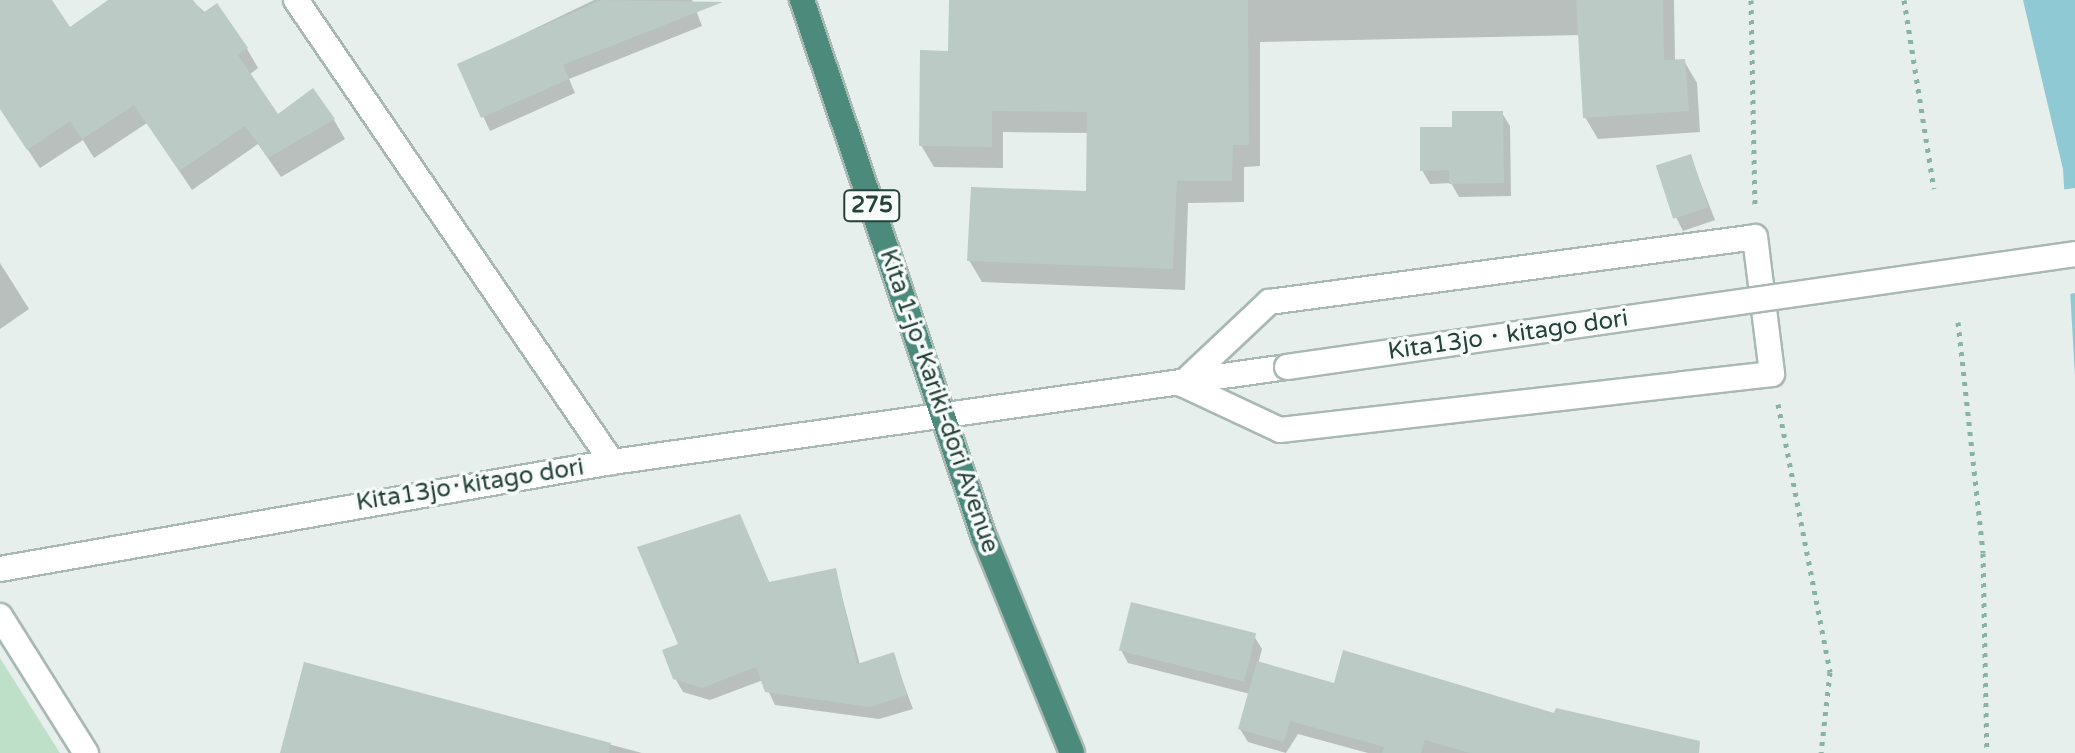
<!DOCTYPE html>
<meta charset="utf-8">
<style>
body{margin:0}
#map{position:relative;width:2075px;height:753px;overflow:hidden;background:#e6efeb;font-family:"Varela Round",sans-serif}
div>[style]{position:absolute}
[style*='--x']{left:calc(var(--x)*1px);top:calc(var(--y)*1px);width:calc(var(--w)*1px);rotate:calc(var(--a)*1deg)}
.green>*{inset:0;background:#bfe0c8}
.water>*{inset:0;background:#8ec9d4}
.pier>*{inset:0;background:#e6efeb}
.shadow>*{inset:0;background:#0003}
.building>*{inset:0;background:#bbcac4;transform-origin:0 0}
.path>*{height:5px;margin-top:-2.5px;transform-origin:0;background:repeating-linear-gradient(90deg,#86b3a5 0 4px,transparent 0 10px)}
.roads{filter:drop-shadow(2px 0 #a8b8b2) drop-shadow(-2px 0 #a8b8b2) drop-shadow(0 2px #a8b8b2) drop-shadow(0 -2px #a8b8b2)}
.minor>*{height:24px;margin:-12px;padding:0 12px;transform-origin:12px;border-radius:12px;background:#fff}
.tertiary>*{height:24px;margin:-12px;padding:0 12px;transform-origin:12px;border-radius:12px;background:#fff}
.trunk>*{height:24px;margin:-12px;padding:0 12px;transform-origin:12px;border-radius:12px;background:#4c8a7c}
.bridges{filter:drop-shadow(2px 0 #a8b8b2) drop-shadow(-2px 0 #a8b8b2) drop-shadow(0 2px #a8b8b2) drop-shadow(0 -2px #a8b8b2)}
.tertiary-bridge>*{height:24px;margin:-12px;padding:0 12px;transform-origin:12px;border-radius:12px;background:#fff}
span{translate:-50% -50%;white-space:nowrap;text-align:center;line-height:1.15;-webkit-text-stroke:7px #f7fbf9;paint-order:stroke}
.shield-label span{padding:2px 6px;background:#f7fbf9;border:2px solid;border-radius:6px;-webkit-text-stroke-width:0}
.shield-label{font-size:22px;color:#24423a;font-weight:700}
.street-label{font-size:24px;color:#24423a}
</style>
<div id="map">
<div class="green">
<i style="clip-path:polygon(0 658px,60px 753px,0 753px)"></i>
</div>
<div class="water">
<i style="clip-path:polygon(2023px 0,2075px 0,2075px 376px,2063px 169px)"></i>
</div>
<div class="pier">
<i style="clip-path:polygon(2075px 188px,2075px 293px,2066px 295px,2060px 190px)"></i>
</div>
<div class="shadow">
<i style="clip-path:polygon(0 0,49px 0,69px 30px,112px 0,191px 0,247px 49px,258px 68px,249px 75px,278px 117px,334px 120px,345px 139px,281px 177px,258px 144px,192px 190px,147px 123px,94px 158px,83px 140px,40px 168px,0 108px)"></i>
<i style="clip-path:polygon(594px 0,692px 0,702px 26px,569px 79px,575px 93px,490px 131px,459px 65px)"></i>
<i style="clip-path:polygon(951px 0,1674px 0,1675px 61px,1684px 61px,1697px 83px,1700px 132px,1598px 139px,1585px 117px,1580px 35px,1260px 42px,1260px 166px,1244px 167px,1244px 202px,1188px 203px,1185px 290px,982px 282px,969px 260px,1088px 193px,1089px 133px,1003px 132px,1003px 168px,934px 167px,921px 145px,950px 53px)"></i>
<i style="clip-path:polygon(1502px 113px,1510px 126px,1511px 196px,1459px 197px,1451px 183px,1430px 184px,1422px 170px,1454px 129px)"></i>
<i style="clip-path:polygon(1690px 156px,1715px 220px,1683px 231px,1676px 217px)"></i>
<i style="clip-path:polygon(0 263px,29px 309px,0 329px)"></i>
<i style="clip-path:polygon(739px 517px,770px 584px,835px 570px,860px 665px,893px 655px,913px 709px,879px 719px,775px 705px,763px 680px,710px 700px,683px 692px,675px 678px,681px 645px)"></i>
<i style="clip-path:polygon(1254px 636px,1262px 649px,1258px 664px,1336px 686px,1691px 753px,1368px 753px,1298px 734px,1286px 753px,1248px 742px,1240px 729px,1250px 694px,1128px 663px,1121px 650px)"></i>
<i style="clip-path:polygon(305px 664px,642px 753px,282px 753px)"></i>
</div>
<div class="building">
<i style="clip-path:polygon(0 0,52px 0,70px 27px,108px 0,193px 0,203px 13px,217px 3px,248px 48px,238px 55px,278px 114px,313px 88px,335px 119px,268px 158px,245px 126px,179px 171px,134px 105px,82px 139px,70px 121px,27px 150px,0 109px)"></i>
<i style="clip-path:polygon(601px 0,723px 2px,563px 65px,569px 79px,481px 118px,457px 64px)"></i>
<i style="clip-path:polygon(949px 0,1248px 0,1249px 145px,1233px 145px,1232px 181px,1177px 181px,1173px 269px,967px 261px,971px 187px,1086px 191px,1087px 112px,992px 111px,992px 147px,919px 146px,920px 50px,948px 51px)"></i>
<i style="clip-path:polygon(1576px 0,1663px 0,1664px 60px,1685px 59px,1689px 111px,1583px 118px)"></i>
<i style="clip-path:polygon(1452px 111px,1503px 111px,1504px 183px,1449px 184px,1449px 170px,1420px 171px,1420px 127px,1452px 127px)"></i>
<i style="left:1691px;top:154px;width:56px;height:37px;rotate:72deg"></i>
<i style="clip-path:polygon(740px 514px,769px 582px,836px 568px,857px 664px,894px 652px,907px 695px,870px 707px,765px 692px,756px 667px,702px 688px,673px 679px,662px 650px,678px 644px,637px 547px)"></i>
<i style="left:1131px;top:602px;width:129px;height:50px;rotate:14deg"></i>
<i style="clip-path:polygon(1343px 650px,1554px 713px,1556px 708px,1700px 741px,1699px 753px,1470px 753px,1425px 740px,1421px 753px,1382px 753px,1384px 747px,1290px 721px,1284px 742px,1238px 729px,1257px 661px,1334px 683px)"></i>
<i style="clip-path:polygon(304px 662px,611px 743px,609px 753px,280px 753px)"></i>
</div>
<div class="path">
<i style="--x:1751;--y:0;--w:207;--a:88.9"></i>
<i style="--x:1904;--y:0;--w:191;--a:81"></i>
<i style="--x:1958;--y:322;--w:232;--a:83.8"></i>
<i style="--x:1983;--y:553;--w:200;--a:88.9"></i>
<i style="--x:1778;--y:404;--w:273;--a:79"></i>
<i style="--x:1830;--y:672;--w:81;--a:96.3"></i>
</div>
<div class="roads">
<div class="minor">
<i style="--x:296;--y:0;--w:560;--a:55.63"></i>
<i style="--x:1755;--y:237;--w:138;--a:82.9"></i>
<i style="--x:1772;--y:374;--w:495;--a:173.5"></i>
<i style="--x:1280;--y:430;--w:108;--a:-154.9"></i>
<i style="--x:1182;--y:384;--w:120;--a:-43.3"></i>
<i style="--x:1269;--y:302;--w:490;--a:-7.6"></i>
<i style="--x:0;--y:616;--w:162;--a:57.9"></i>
</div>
<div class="tertiary">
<i style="--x:0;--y:569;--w:621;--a:-9.92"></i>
<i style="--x:612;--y:462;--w:682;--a:-8.01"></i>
</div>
<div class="trunk">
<i style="--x:802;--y:0;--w:567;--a:71.28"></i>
<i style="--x:984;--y:537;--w:233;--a:67.8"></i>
</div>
</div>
<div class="bridges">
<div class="tertiary-bridge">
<i style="--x:1287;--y:367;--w:796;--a:-8.16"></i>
</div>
</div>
<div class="shield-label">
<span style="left:872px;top:206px">275</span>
</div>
<div class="street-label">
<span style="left:1508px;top:335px;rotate:-8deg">Kita13jo・kitago dori</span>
<span style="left:939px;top:401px;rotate:71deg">Kita 1-jo･Kariki-dori Avenue</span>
<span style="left:470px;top:485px;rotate:-9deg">Kita13jo･kitago dori</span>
</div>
</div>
